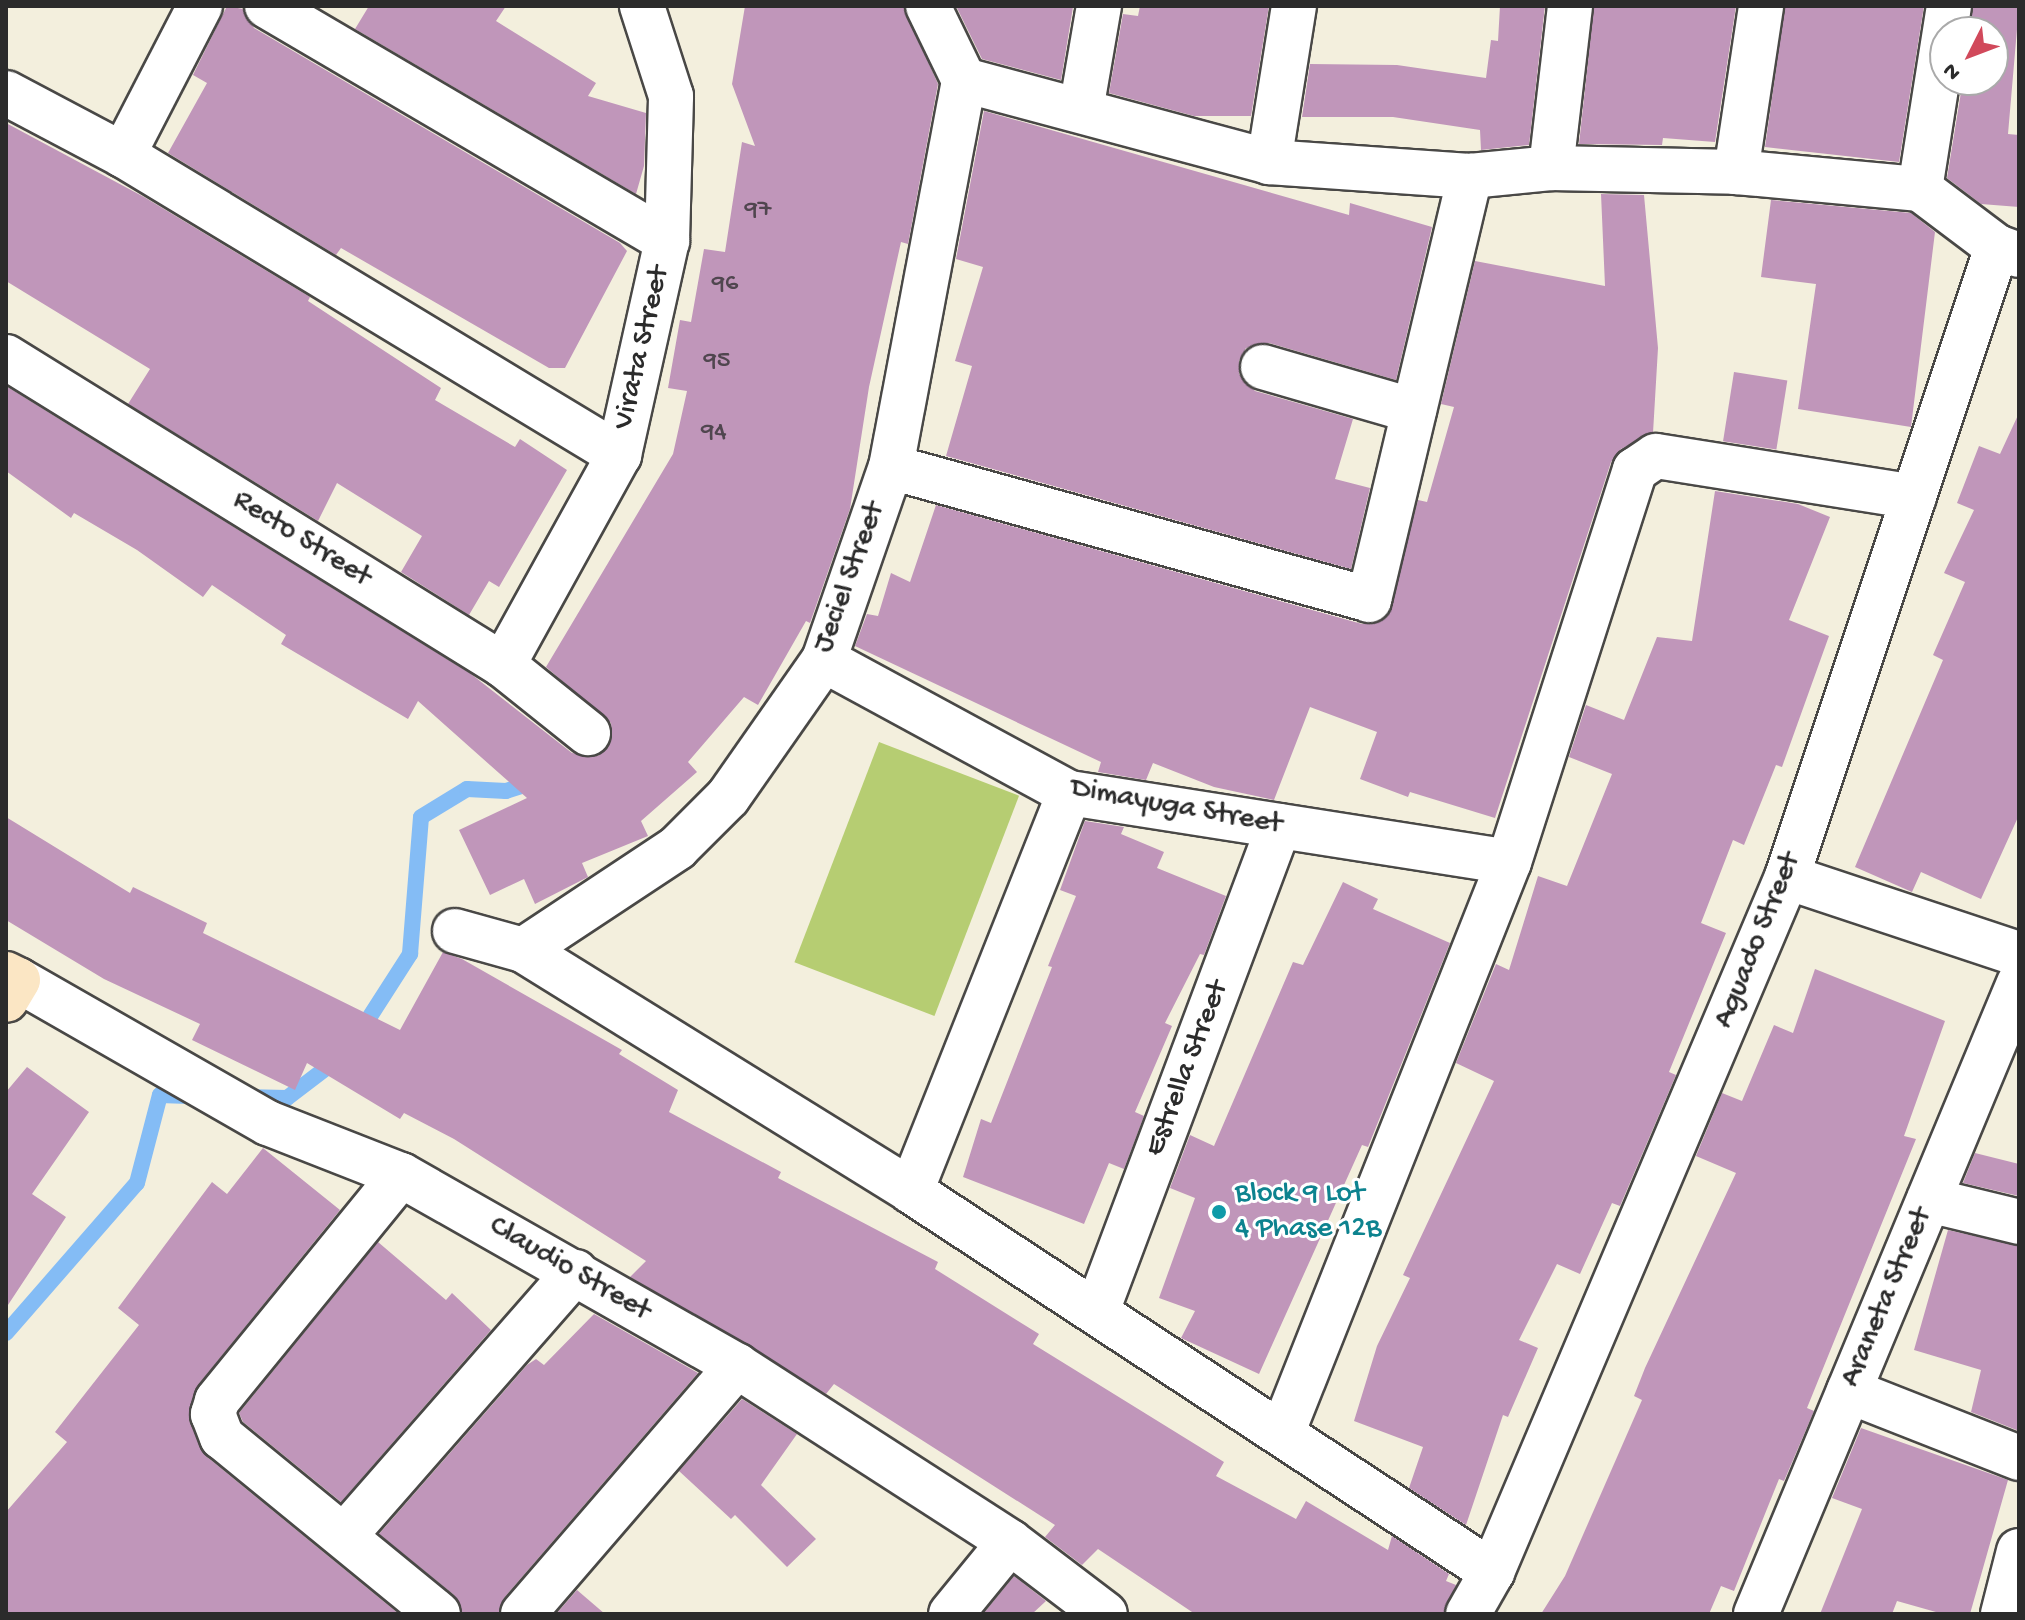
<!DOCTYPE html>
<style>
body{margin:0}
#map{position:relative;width:2025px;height:1620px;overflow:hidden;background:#f3efdd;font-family:"Gochi Hand",sans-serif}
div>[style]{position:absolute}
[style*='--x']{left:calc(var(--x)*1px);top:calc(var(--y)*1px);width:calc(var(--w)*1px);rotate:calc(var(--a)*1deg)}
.green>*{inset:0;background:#b6cd72;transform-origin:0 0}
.stream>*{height:16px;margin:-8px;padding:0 8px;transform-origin:8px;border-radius:8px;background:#84bcf5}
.building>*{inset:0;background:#c096ba;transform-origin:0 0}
.roads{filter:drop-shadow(2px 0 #494846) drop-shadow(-2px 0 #494846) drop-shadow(0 2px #494846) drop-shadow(0 -2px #494846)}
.minor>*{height:44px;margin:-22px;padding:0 22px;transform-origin:22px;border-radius:22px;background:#fff}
.secondary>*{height:44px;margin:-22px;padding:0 22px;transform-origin:22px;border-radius:22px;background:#fbe6c4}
.dots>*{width:22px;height:22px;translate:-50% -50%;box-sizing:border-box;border:4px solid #fff;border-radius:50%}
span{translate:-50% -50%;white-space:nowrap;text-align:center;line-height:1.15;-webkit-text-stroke:6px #fff;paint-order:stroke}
.number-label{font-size:26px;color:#50464f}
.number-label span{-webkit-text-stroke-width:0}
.street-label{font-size:30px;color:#2b2b2b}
.culture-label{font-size:30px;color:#0d838f}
.left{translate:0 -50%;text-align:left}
.frame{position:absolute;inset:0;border:8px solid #2b2b2b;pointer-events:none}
.north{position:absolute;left:1929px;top:16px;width:80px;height:80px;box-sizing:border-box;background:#fff;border:2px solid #aaa;border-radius:50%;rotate:228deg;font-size:22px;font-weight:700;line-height:32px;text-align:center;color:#2b2b2b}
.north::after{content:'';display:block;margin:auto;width:28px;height:36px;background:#d1495b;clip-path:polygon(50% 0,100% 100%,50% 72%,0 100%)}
</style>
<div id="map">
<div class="green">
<i style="left:879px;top:742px;width:150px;height:236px;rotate:21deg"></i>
</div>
<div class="stream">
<i style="--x:360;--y:1032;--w:93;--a:-57.3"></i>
<i style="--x:410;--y:954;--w:137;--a:-85.4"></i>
<i style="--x:421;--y:817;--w:54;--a:-31.3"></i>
<i style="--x:467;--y:789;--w:39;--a:3"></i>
<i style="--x:506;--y:791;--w:29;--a:-18"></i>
<i style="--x:247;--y:1097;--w:40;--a:1.4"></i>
<i style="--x:287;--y:1098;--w:64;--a:-37.4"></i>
<i style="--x:6;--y:1333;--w:199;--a:-48.9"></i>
<i style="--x:137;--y:1183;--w:91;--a:-75.4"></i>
<i style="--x:160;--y:1095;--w:36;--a:2"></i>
</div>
<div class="building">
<i style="clip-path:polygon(227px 6px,243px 9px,254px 28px,620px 243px,627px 251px,565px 368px,549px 368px,341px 248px,336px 255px,168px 153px,207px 83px,193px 75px)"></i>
<i style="clip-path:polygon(369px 6px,506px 6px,496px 21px,596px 83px,588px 96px,646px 113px,644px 166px,636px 194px,355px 29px)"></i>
<i style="clip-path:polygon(745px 6px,903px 6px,938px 84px,908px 244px,901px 242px,869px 387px,850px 509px,810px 623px,806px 621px,758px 705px,744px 697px,688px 762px,697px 772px,641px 821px,648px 836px,582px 863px,588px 877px,535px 904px,524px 879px,490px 895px,459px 830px,527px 798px,418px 701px,408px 719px,281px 644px,286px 635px,212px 585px,203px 597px,137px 550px,74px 513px,71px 518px,6px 471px,6px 386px,471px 674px,572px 753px,598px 756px,612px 738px,611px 723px,546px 667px,673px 454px,687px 391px,668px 388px,680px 320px,691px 322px,704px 249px,725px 252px,742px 142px,755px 146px,732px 84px)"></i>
<i style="clip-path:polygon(956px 6px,1073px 7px,1061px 80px,982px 59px)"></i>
<i style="clip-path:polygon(1140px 6px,1269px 6px,1251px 116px,1194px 116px,1109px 93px,1123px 14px,1138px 16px)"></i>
<i style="clip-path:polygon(1500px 6px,1545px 6px,1529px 145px,1481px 150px,1480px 130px,1393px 117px,1302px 117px,1310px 64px,1397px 65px,1486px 78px,1491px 40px,1498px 41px)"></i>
<i style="clip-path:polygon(1594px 6px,1736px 6px,1715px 142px,1663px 138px,1662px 145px,1579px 144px)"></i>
<i style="clip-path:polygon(1785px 6px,1924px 6px,1899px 162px,1765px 147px)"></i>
<i style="clip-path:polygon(1973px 6px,2019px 6px,2008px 134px,2019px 135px,2019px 207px,1981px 204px,1947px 178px,1963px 80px,1993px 80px,1993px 32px,1970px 32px)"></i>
<i style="clip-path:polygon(984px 111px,1349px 215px,1350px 203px,1432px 227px,1396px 380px,1269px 343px,1246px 348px,1239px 361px,1239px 374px,1255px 391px,1353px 419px,1335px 479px,1370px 488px,1351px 569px,946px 456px,972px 366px,955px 361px,983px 267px,956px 259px)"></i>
<i style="clip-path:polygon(6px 123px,144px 197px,310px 297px,308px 301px,441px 388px,435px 400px,515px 447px,520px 439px,567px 470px,499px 587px,489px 581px,469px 615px,401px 572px,422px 536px,337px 483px,318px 521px,128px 404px,150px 369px,6px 281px)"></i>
<i style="clip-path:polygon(1601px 194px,1644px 195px,1658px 348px,1653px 433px,1621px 449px,1611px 462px,1495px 818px,1410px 792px,1408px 797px,1360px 779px,1377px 732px,1310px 707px,1274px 800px,1214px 787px,1153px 763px,1146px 780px,1098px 772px,1101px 762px,855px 646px,867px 614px,878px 616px,891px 573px,910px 582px,936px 505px,1362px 624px,1386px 618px,1418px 500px,1427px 502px,1454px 407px,1441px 404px,1475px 261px,1605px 286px)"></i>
<i style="clip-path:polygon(1771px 200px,1911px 213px,1935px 232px,1911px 427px,1798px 409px,1816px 284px,1761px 277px)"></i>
<i style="left:1734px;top:372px;width:54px;height:70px;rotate:9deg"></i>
<i style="clip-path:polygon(2019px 413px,2019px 815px,1981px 899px,1921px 872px,1912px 892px,1855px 867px,1943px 660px,1933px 655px,1965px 582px,1944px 573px,1974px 510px,1957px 503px,1979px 446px,2000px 454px)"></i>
<i style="clip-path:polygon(1715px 491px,1798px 504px,1830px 517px,1789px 620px,1829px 636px,1782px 767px,1776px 765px,1744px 845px,1733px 840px,1701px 923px,1726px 933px,1669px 1072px,1676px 1075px,1620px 1206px,1612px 1203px,1580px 1274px,1557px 1264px,1519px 1340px,1538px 1348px,1508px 1417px,1503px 1415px,1466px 1525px,1409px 1488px,1423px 1447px,1354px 1421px,1377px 1346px,1410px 1278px,1403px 1275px,1494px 1081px,1456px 1063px,1496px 964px,1509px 970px,1538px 876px,1567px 886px,1612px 774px,1569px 757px,1586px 705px,1624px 720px,1657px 637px,1692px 641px)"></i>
<i style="clip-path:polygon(6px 817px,130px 893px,133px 887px,207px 923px,203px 933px,400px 1030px,443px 952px,462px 959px,622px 1050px,619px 1054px,678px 1090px,669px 1112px,781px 1172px,778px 1178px,938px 1262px,935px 1269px,1039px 1334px,1033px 1344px,1224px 1462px,1216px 1476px,1296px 1519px,1306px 1501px,1388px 1550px,1392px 1536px,1449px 1574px,1446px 1581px,1456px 1585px,1443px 1614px,1195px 1614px,1098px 1549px,1082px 1565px,1045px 1537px,1055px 1525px,834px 1384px,826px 1394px,630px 1277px,646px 1261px,454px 1139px,404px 1113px,400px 1119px,307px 1063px,295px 1090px,192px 1040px,200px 1024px,104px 979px,6px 920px)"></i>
<i style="clip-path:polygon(1085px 821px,1124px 827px,1121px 834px,1164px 852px,1157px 868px,1226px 896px,1204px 955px,1200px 954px,1165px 1023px,1172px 1026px,1135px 1112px,1144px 1116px,1124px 1169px,1109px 1163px,1084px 1224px,963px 1177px,981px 1119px,991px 1123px,1052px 967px,1048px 966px,1076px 896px,1060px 890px)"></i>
<i style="clip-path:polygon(1343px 882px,1378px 899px,1373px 909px,1450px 943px,1368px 1147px,1362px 1145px,1259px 1374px,1181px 1338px,1195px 1311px,1159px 1298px,1195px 1198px,1170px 1188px,1190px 1135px,1214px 1146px,1293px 962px,1303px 965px)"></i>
<i style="clip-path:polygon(1815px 969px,1945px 1021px,1904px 1136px,1916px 1139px,1807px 1408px,1814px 1411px,1784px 1481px,1779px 1479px,1734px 1591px,1721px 1586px,1709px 1614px,1541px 1614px,1565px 1576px,1642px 1400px,1634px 1396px,1645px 1368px,1736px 1173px,1696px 1156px,1722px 1093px,1742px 1101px,1774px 1025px,1793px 1033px)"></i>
<i style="clip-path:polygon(27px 1067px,89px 1112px,32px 1194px,66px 1217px,6px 1308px,6px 1092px)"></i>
<i style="clip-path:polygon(263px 1148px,340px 1210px,198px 1385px,190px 1423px,206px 1456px,399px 1614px,6px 1614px,6px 1512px,67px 1442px,55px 1432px,139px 1325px,118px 1308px,212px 1182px,227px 1194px)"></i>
<i style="clip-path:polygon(1975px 1153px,2019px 1164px,2019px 1196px,1963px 1183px)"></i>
<i style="clip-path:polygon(1948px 1230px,2019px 1246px,2019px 1431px,1971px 1412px,1981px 1370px,1914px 1350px)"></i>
<i style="clip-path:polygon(378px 1242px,446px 1300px,452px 1293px,491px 1330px,341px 1502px,243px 1422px,239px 1413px)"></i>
<i style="clip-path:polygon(594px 1314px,698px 1373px,504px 1598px,499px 1614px,462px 1614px,454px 1595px,379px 1534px,527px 1365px,536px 1359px,544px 1365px)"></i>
<i style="clip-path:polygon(742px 1399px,797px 1434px,761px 1485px,816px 1539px,787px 1567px,735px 1515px,731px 1519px,679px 1471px)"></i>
<i style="clip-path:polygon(1861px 1428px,2008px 1480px,1970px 1614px,1943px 1614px,1897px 1601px,1892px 1614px,1820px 1614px,1862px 1509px,1832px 1498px)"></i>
<i style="clip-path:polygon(1014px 1576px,1046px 1601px,1032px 1614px,983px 1614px)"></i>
<i style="clip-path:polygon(577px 1590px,605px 1614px,556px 1614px)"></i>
</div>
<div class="roads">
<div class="minor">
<i style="--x:267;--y:6;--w:464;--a:30.4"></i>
<i style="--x:928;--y:6;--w:82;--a:64.1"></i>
<i style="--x:964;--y:80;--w:316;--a:15"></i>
<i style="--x:1269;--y:162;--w:201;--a:4"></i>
<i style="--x:1470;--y:176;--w:81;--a:-5.6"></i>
<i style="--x:1551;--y:168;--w:185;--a:1.2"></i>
<i style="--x:1736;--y:172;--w:185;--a:5.3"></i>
<i style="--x:1920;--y:189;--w:96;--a:37"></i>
<i style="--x:1997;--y:247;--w:23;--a:20"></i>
<i style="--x:6;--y:93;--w:132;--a:27.9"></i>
<i style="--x:123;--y:155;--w:580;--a:31.17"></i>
<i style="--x:1081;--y:110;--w:106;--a:-80.2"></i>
<i style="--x:123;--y:155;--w:168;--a:-62.7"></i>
<i style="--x:1269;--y:162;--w:158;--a:-80.9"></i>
<i style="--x:1551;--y:168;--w:163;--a:-83.3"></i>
<i style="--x:1736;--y:172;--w:168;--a:-81.4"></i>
<i style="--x:1920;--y:189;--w:185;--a:-81"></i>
<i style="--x:6;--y:357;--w:585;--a:31.79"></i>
<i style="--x:503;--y:665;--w:109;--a:38.7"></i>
<i style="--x:1263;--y:367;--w:157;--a:16.2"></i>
<i style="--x:891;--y:467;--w:496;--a:15.5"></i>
<i style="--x:1369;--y:600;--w:436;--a:-76.6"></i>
<i style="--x:824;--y:660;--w:279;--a:28.5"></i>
<i style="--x:1069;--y:793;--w:445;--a:8.9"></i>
<i style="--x:503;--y:665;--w:240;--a:-61.1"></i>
<i style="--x:619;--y:455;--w:219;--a:-77.4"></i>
<i style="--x:667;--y:241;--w:145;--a:-88.4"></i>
<i style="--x:671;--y:96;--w:95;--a:-107.9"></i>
<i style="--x:1787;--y:877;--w:244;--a:18.4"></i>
<i style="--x:455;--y:931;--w:71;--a:15.6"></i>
<i style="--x:523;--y:950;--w:457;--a:31.8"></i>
<i style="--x:911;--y:1191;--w:695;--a:33.26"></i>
<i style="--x:523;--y:950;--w:185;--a:-33.5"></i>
<i style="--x:677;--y:848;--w:72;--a:-45"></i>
<i style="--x:728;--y:797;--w:167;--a:-55"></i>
<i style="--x:824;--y:660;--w:204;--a:-70.9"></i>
<i style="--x:891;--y:467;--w:394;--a:-79.3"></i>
<i style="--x:18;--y:980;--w:288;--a:29.8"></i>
<i style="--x:268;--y:1123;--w:143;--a:21.4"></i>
<i style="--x:401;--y:1175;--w:386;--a:29.6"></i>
<i style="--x:737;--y:1366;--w:325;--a:32.8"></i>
<i style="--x:1010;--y:1542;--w:119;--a:37.2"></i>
<i style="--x:401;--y:1175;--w:291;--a:129.2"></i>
<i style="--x:217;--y:1401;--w:14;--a:107"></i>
<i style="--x:213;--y:1414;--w:25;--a:69"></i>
<i style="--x:222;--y:1437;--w:279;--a:39.3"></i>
<i style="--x:911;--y:1191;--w:428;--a:-68.3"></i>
<i style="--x:1929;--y:1200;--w:93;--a:13.7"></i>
<i style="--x:1097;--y:1311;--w:518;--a:-69.43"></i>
<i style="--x:1849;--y:1391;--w:183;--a:21.5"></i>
<i style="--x:1283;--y:1431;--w:612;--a:-68.34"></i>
<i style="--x:1509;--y:862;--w:412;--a:-72.2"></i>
<i style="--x:1635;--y:470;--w:25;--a:-34"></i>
<i style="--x:1656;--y:456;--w:261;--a:9"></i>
<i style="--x:344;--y:1536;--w:351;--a:-48.8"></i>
<i style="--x:523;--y:1614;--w:328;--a:-49.2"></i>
<i style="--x:951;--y:1614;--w:93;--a:-50.7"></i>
<i style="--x:1468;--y:1614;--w:48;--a:-60.3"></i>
<i style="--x:1492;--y:1572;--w:755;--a:-67"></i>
<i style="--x:1787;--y:877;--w:664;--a:-71.57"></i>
<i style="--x:1756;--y:1614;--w:684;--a:-67.37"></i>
<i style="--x:2003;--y:1614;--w:65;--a:-75.7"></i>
</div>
<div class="secondary">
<i style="--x:6;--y:974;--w:13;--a:27"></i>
<i style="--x:18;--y:980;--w:23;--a:121"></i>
</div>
</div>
<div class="dots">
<i style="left:1219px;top:1212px;background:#0f9aa8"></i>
</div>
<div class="number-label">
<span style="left:758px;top:211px">97</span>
<span style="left:725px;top:285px">96</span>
<span style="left:717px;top:362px">95</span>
<span style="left:714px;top:433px">94</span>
</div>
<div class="street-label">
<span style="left:643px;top:348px;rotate:-77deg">Virata Street</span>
<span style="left:301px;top:540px;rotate:32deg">Recto Street</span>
<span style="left:851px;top:578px;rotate:-70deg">Jeciel Street</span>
<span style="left:1176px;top:808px;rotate:10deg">Dimayuga Street</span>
<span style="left:1759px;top:941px;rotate:-68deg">Aguado Street</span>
<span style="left:1188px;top:1069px;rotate:-69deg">Estrella Street</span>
<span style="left:569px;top:1270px;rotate:30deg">Claudio Street</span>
<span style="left:1888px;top:1298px;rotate:-67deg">Araneta Street</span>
</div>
<div class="culture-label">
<span class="left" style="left:1235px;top:1212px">Block 9 Lot<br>4 Phase 12B</span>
</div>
<div class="frame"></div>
<div class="north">N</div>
</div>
